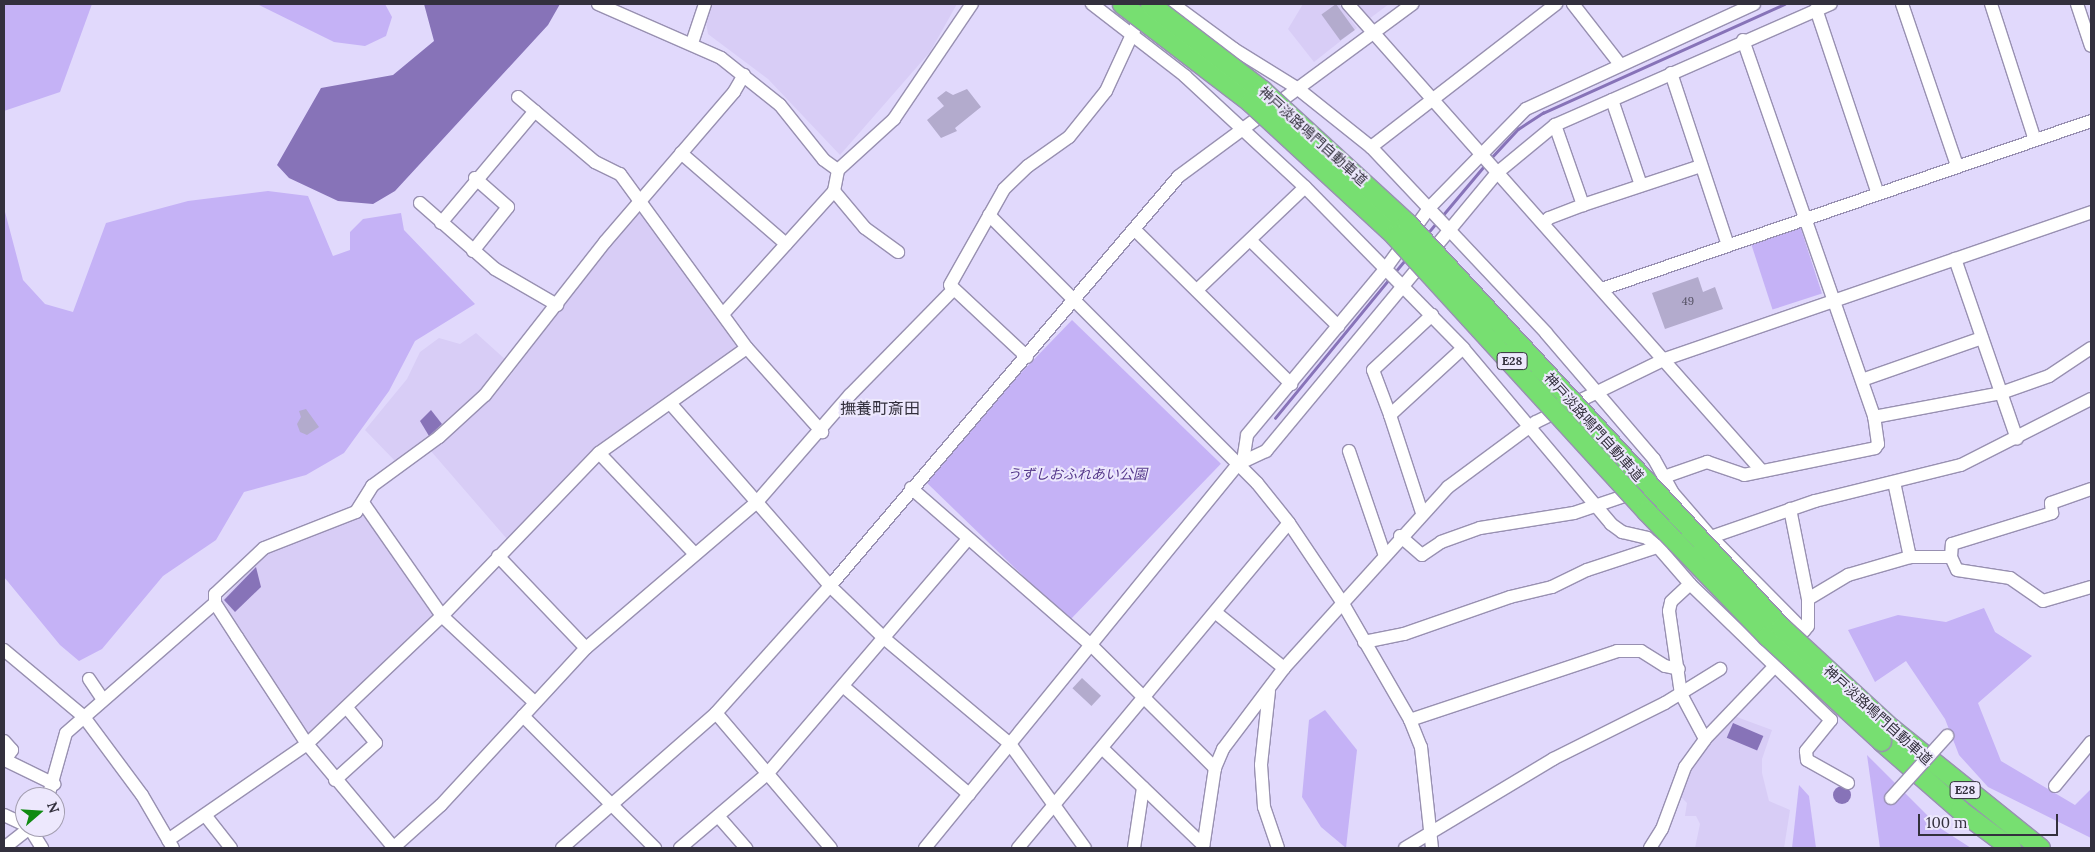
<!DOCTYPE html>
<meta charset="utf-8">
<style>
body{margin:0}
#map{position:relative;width:2095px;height:852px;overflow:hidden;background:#e1d9fc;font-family:Lora,"Noto Sans JP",serif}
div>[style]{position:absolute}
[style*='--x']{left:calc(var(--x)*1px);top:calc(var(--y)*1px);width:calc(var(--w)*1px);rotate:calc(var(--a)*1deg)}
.built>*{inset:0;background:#d8cdf6}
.green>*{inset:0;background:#c5b2f6;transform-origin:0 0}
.water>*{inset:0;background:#8773b8;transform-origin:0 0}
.round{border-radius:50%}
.stream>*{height:2.5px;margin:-1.25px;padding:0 1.25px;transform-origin:1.25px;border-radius:1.25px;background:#8773b8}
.building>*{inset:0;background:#b3abcd;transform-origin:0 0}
.roads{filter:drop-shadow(1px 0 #9890b1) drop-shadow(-1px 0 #9890b1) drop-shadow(0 1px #9890b1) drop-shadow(0 -1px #9890b1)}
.minor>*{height:12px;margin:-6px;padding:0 6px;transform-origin:6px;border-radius:6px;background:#fff}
.highway>*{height:19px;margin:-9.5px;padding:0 9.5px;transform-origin:9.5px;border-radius:9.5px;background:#77df71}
.bridges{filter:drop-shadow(1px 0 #9890b1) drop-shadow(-1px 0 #9890b1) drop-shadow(0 1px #9890b1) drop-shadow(0 -1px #9890b1)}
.minor-bridge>*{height:12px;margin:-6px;padding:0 6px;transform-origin:6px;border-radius:6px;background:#fff}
.highway-bridge>*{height:19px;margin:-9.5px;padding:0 9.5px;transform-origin:9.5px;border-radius:9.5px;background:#77df71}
span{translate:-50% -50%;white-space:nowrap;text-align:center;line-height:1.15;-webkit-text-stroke:4px #ede8fd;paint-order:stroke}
.number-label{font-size:11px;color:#534f61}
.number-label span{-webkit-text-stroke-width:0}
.shield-label span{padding:1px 4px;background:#ede8fd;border:1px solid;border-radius:4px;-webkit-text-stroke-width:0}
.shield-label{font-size:12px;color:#33303d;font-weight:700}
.street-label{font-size:14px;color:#33303d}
.park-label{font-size:14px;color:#55388b;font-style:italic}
.quarter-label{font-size:16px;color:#33303d}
.frame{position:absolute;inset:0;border:5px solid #33303d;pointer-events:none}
.north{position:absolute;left:15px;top:787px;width:50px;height:50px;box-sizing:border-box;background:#ede8fd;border:1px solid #a39eb0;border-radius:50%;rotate:71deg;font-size:14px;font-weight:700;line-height:20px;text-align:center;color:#33303d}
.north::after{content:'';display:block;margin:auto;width:18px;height:22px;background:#108b12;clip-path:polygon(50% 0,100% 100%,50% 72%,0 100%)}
.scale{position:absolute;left:1918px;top:814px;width:140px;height:22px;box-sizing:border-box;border:2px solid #33303d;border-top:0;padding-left:6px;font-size:15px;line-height:18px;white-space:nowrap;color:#33303d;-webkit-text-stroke:4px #ede8fd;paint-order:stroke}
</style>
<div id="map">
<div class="built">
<i style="clip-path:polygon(711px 4px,957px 4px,930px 52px,840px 155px,768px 79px,708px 34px,705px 16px)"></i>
<i style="clip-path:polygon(1303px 4px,1339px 4px,1357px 28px,1314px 62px,1288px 29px)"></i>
<i style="clip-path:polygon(1356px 4px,1389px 4px,1369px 19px)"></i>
<i style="clip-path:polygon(640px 210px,739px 350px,591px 451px,507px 539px,430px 450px,507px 380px,585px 275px)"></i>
<i style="clip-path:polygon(476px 333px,507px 361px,481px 394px,439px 433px,396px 462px,365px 430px,407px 379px,420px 352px,439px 338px,460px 344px)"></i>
<i style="clip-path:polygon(365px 514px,436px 615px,309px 736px,218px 604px,270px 549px)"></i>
<i style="clip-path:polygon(1734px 716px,1772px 730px,1762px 759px,1762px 773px,1769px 801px,1790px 810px,1784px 848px,1695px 848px,1700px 824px,1696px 816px,1685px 816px,1687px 803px,1678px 794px,1693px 763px)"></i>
</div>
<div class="green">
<i style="clip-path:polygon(4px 4px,92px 4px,60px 92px,4px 111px)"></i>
<i style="clip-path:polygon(257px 4px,385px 4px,392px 17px,386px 36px,365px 46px,334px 42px)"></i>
<i style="clip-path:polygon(268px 191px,308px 196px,333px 256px,350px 250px,350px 232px,363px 219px,401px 213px,404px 230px,475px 304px,415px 341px,389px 391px,344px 453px,306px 475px,244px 492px,216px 540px,163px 576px,102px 649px,79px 661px,60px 645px,4px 577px,4px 208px,23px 280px,45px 304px,73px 312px,106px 223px,188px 201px)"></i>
<i style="left:1800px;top:226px;width:71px;height:52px;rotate:72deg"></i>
<i style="left:1072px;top:320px;width:207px;height:218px;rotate:44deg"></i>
<i style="clip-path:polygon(1984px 608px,1995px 632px,2032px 656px,1978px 703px,2001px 761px,2075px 805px,2091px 789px,2091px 838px,1988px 787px,1959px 755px,1945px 719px,1906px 661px,1875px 682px,1848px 630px,1898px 615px,1946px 622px)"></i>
<i style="clip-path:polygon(1325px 710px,1357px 750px,1346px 848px,1321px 827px,1302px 797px,1309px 720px)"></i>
<i style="clip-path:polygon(1867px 755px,1940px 828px,1971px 848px,1880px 848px)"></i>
<i style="clip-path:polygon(1799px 785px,1809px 796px,1816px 848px,1792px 848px)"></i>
</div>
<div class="water">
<i style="clip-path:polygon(424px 4px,560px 4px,548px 25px,395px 191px,373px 204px,338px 201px,289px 178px,277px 165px,321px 88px,393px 75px,434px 41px)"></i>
<i style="clip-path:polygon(431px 410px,442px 424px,429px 436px,420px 421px)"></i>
<i style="clip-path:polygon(256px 567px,261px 587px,235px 612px,224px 600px)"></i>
<i style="left:1733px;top:723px;width:33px;height:16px;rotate:23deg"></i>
<i class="round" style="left:1833px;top:786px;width:18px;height:18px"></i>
</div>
<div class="stream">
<i style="--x:1490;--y:159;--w:41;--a:-47"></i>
<i style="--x:1518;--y:129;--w:30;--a:-33"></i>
<i style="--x:1543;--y:113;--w:265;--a:-24.3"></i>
<i style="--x:1442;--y:216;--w:67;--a:-49.9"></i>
<i style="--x:1427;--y:234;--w:16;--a:-50"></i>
<i style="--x:1395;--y:272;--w:17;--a:-50"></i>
<i style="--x:1275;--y:418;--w:181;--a:-50.6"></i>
</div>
<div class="building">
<i style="left:1336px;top:4px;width:32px;height:18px;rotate:54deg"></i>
<i style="clip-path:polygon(967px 89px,981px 107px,955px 128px,957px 131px,941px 138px,927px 120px,944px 106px,937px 98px,946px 91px,953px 95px)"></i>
<i style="clip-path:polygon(1698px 277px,1703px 292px,1715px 287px,1723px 309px,1665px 329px,1652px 293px)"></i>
<i style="clip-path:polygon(306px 409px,319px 427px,307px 435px,300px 432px,297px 424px,301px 417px,299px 411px)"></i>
<i style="left:1082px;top:678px;width:26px;height:14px;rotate:43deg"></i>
</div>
<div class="roads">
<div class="minor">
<i style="--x:598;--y:4;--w:134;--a:23.7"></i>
<i style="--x:721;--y:58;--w:75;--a:38.5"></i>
<i style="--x:780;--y:105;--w:70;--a:51.3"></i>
<i style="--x:824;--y:160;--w:17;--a:36"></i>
<i style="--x:1092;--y:4;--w:118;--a:37.7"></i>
<i style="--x:1185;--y:76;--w:163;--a:42.8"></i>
<i style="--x:1305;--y:187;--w:226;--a:45.5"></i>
<i style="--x:1463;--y:348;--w:230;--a:49.9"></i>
<i style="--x:1611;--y:524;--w:14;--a:36"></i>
<i style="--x:1622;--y:532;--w:26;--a:13"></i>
<i style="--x:1647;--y:538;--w:14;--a:39"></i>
<i style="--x:1658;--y:547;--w:49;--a:49.1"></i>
<i style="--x:1690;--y:584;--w:196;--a:44"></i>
<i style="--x:1831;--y:720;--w:40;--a:129"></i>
<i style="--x:1806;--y:751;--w:9;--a:84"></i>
<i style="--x:1807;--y:760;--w:47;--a:29.3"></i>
<i style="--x:1173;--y:4;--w:76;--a:36.4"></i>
<i style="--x:1234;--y:49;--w:74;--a:31.8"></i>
<i style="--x:1297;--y:88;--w:95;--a:38.6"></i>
<i style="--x:1371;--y:147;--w:255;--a:46.7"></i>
<i style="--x:1546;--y:333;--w:166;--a:49.4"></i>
<i style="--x:1654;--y:459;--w:38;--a:61"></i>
<i style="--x:1672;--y:492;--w:60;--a:49.1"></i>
<i style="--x:1711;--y:537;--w:132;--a:45.3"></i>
<i style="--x:1804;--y:631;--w:6;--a:-51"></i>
<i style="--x:1808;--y:626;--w:27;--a:-90"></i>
<i style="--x:1808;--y:599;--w:92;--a:-101.3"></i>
<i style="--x:1348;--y:4;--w:623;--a:48.45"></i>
<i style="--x:1573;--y:4;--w:75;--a:52.1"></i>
<i style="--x:1902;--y:4;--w:171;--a:71.2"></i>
<i style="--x:1991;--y:4;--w:143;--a:72.1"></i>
<i style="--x:2077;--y:4;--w:44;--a:71.6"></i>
<i style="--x:1816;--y:9;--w:195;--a:71.5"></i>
<i style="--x:1743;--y:40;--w:399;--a:70.8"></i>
<i style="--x:1874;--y:417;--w:129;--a:-10.7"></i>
<i style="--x:2001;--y:393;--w:51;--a:-19.5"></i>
<i style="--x:2049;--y:376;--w:50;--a:-33.7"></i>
<i style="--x:692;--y:43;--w:41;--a:-71.6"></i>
<i style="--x:1671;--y:73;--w:181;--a:71.7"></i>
<i style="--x:518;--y:97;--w:101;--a:40.2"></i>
<i style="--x:595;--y:162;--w:28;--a:26"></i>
<i style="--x:620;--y:174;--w:215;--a:53.9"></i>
<i style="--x:747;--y:348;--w:113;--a:48.2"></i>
<i style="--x:1612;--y:100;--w:90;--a:71.2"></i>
<i style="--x:1555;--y:125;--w:85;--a:70.7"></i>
<i style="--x:1371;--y:147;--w:234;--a:-37.7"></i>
<i style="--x:681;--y:153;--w:139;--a:40.9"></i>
<i style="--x:838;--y:170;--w:76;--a:-42.3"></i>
<i style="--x:894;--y:119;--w:139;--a:-55.9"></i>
<i style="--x:834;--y:191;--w:48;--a:50"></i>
<i style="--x:865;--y:228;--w:41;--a:36"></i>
<i style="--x:420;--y:203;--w:100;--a:41.3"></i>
<i style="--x:495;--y:269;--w:72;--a:30.1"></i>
<i style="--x:989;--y:215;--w:379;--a:45"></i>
<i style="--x:1257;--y:483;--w:51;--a:51.3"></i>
<i style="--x:1289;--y:523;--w:95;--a:56.1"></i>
<i style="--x:1342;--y:602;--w:136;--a:60"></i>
<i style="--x:1410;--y:720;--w:29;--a:68"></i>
<i style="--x:1421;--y:747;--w:102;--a:83.8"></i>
<i style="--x:441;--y:223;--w:146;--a:-50"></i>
<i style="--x:1544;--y:223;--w:7;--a:-45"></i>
<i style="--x:1549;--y:218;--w:36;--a:-21"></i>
<i style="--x:1583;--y:205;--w:124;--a:-18.3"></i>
<i style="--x:1134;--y:229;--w:221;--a:44.6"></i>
<i style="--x:1251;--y:241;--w:122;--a:44.3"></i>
<i style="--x:473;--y:251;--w:56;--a:-51.5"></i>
<i style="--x:508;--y:207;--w:44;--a:-138.7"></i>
<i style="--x:1955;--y:259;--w:190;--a:71"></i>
<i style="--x:1602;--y:289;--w:517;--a:-18.96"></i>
<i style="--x:1197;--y:290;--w:149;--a:-43.6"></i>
<i style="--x:723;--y:314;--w:166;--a:-47.9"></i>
<i style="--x:834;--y:191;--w:21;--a:-79"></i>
<i style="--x:1027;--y:357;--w:105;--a:-136.9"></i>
<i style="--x:950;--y:285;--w:110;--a:-60.6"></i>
<i style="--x:1004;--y:189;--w:33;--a:-44"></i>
<i style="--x:1028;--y:166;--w:50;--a:-35.3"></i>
<i style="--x:1069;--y:137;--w:59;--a:-51.2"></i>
<i style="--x:1106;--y:91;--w:72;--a:-65.2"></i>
<i style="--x:1862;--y:380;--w:127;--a:-19.3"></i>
<i style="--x:670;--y:403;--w:243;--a:48.8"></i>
<i style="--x:830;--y:586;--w:76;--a:43.9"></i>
<i style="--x:885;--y:639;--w:163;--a:40"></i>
<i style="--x:1010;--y:744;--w:128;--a:54.2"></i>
<i style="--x:1390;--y:415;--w:48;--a:-110.7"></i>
<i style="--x:1373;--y:370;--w:81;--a:-43"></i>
<i style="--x:1349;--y:451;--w:108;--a:71.1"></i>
<i style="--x:599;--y:453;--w:139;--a:46.5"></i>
<i style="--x:1243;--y:461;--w:26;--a:-81"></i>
<i style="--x:1247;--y:435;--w:217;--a:-50.2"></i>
<i style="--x:1386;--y:268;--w:75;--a:-54.2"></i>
<i style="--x:1430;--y:207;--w:137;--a:-45.6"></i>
<i style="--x:1526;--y:109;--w:251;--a:-24.7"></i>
<i style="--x:1664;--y:477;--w:46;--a:-19.2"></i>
<i style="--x:1707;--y:462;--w:39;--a:19"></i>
<i style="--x:1744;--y:475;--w:134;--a:-11.6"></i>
<i style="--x:1875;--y:448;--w:5;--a:-53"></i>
<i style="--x:1878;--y:444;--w:27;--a:-98"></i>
<i style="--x:1894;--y:482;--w:77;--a:78"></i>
<i style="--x:911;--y:488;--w:239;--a:41.1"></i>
<i style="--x:1091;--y:645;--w:175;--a:44.8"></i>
<i style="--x:364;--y:504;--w:136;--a:55.1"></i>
<i style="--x:442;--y:616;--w:125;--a:43"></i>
<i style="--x:1422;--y:513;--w:103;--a:-108.1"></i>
<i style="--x:1390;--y:415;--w:99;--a:-42.5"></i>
<i style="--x:1400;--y:536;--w:29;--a:41"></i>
<i style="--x:1422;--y:555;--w:23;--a:-34"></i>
<i style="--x:1441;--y:542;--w:41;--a:-19.7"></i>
<i style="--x:1480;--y:528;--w:95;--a:-9.1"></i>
<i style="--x:1574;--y:513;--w:88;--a:-18.6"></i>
<i style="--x:1711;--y:537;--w:110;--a:-19.1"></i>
<i style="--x:1815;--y:501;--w:150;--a:-13.9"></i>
<i style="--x:1961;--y:465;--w:146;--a:-26.9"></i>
<i style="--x:498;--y:556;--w:127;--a:46.3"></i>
<i style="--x:1951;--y:557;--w:14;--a:65"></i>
<i style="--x:1957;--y:570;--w:54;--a:8.6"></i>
<i style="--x:2010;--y:578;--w:40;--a:34.9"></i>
<i style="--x:2043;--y:601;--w:50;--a:-16.3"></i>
<i style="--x:1690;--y:584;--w:26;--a:137"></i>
<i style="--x:1671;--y:602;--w:9;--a:103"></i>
<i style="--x:1669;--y:611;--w:84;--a:81.8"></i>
<i style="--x:1681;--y:694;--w:51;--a:61.9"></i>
<i style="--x:1808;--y:599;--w:47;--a:-31"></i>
<i style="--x:1848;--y:575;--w:65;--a:-16.2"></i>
<i style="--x:1910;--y:557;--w:41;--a:0"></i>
<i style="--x:1951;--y:557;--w:13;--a:-86"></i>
<i style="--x:1952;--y:544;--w:105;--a:-17.2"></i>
<i style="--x:2052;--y:513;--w:10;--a:-96"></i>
<i style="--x:2051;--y:503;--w:42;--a:-19.3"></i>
<i style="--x:1215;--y:612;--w:89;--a:39.1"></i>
<i style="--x:1364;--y:642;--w:41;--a:-11.3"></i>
<i style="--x:1404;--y:634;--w:112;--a:-19.2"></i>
<i style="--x:1510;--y:597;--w:43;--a:-13.4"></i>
<i style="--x:1552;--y:587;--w:39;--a:-26"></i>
<i style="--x:1587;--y:570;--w:80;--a:-18.2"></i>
<i style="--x:4;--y:650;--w:104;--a:39.9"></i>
<i style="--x:84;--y:717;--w:97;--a:53.4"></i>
<i style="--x:142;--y:795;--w:61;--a:59.7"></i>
<i style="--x:89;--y:679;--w:25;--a:56"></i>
<i style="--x:844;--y:687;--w:165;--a:40.6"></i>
<i style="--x:1269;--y:691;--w:74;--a:96.2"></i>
<i style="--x:1261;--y:765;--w:42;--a:85.9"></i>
<i style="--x:1264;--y:807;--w:43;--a:71.1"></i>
<i style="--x:716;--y:713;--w:177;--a:49.6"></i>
<i style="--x:523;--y:716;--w:187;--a:45"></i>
<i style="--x:1410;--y:720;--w:218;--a:-18.4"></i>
<i style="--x:1617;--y:651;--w:24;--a:0"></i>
<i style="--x:1641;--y:651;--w:28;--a:32"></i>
<i style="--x:1665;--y:666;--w:14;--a:12"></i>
<i style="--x:4;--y:741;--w:12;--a:48"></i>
<i style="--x:12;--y:750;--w:12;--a:125"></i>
<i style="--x:5;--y:760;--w:55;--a:26.1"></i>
<i style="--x:1103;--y:749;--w:139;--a:43.8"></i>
<i style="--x:335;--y:780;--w:55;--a:-42.1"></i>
<i style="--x:376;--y:743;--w:45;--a:-129.6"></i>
<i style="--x:2055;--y:786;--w:57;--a:-50.7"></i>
<i style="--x:48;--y:797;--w:66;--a:-74.3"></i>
<i style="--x:66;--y:733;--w:198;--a:-41.1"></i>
<i style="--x:4;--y:815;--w:23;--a:25"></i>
<i style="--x:205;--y:815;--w:42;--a:51.8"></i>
<i style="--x:718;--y:816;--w:43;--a:48.8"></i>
<i style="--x:29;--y:827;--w:25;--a:58"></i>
<i style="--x:168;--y:840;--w:169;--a:-34.6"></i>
<i style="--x:307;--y:744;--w:186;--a:-43.5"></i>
<i style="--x:442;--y:616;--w:226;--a:-46.1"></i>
<i style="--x:599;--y:453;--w:181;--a:-35.4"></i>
<i style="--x:4;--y:848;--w:34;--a:-38"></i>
<i style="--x:393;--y:848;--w:64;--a:-41.9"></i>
<i style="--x:441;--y:805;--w:214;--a:-47.3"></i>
<i style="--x:586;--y:648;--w:223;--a:-40.5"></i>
<i style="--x:756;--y:503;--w:143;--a:-49"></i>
<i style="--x:850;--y:395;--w:147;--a:-45.6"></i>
<i style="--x:394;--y:848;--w:136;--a:-129.9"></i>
<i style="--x:307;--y:744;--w:128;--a:-123.2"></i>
<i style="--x:237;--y:637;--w:40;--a:-122.9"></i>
<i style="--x:215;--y:603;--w:9;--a:-90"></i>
<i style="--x:215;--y:594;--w:67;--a:-43.2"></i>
<i style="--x:264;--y:548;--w:99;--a:-21.4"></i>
<i style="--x:356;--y:512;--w:31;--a:-58"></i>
<i style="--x:372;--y:486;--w:83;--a:-36.2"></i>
<i style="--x:439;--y:437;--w:62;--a:-42.4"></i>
<i style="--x:485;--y:395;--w:194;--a:-51.9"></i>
<i style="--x:605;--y:242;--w:198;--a:-49.3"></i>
<i style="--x:734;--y:92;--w:20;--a:-60"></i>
<i style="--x:562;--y:848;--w:205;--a:-41.2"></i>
<i style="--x:716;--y:713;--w:171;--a:-48.1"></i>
<i style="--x:830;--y:586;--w:538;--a:-49.59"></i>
<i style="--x:1179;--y:176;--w:290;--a:-36.4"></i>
<i style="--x:680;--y:848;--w:116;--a:-40.4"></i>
<i style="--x:768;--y:773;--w:308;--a:-49.5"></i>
<i style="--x:925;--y:848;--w:495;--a:-50.8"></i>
<i style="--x:1238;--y:464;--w:31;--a:-25"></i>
<i style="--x:1266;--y:451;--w:363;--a:-50.3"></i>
<i style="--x:1498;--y:172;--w:74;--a:-39.5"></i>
<i style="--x:1555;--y:125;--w:301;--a:-23.7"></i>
<i style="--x:1018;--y:848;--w:423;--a:-50.2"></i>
<i style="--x:1134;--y:848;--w:61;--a:-81.5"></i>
<i style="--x:1203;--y:848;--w:81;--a:-81.5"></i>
<i style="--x:1215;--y:768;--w:21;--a:-67"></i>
<i style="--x:1223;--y:749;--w:101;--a:-53"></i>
<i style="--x:1284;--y:668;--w:244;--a:-47.8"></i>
<i style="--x:1448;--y:487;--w:109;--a:-36.5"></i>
<i style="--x:1536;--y:422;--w:144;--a:-26"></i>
<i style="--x:1665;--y:359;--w:451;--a:-19"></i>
<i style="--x:1405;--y:848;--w:173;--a:-31"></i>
<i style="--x:1553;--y:759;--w:125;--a:-26.6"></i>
<i style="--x:1665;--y:703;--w:65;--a:-31.7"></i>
<i style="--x:1650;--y:848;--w:22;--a:-58"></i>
<i style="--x:1662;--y:829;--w:66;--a:-69.6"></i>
<i style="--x:1685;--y:767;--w:34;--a:-54"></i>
<i style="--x:1705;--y:739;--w:100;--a:-46.2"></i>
</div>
<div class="highway">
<i style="--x:1891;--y:728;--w:191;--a:38.8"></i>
<i style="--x:1881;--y:741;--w:105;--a:41.1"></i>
<i style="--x:1960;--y:810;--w:64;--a:36.7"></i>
</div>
</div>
<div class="bridges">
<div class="minor-bridge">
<i style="--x:1891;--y:798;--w:84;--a:-47.9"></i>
</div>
<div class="highway-bridge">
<i style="--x:1122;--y:4;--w:161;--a:37.4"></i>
<i style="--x:1250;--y:102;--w:196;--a:42.7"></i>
<i style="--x:1394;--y:235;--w:374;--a:47.6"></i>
<i style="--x:1646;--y:511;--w:174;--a:45.9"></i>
<i style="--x:1767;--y:636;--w:155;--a:42.6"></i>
<i style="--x:1150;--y:4;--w:141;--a:37.5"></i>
<i style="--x:1262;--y:90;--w:197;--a:42.5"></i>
<i style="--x:1407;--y:223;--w:551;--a:47.21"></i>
<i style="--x:1781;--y:627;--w:149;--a:42.6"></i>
</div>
</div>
<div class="number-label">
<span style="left:1688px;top:301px">49</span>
</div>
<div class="shield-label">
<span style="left:1512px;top:361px">E28</span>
<span style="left:1965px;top:790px">E28</span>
</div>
<div class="street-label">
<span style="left:1313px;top:136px;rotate:42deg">神戸淡路鳴門自動車道</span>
<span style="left:1594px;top:427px;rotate:48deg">神戸淡路鳴門自動車道</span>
<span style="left:1878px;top:715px;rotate:42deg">神戸淡路鳴門自動車道</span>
</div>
<div class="park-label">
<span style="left:1077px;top:474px">うずしおふれあい公園</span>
</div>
<div class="quarter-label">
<span style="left:880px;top:408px">撫養町斎田</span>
</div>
<div class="frame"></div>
<div class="north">N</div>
<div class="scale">100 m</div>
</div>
